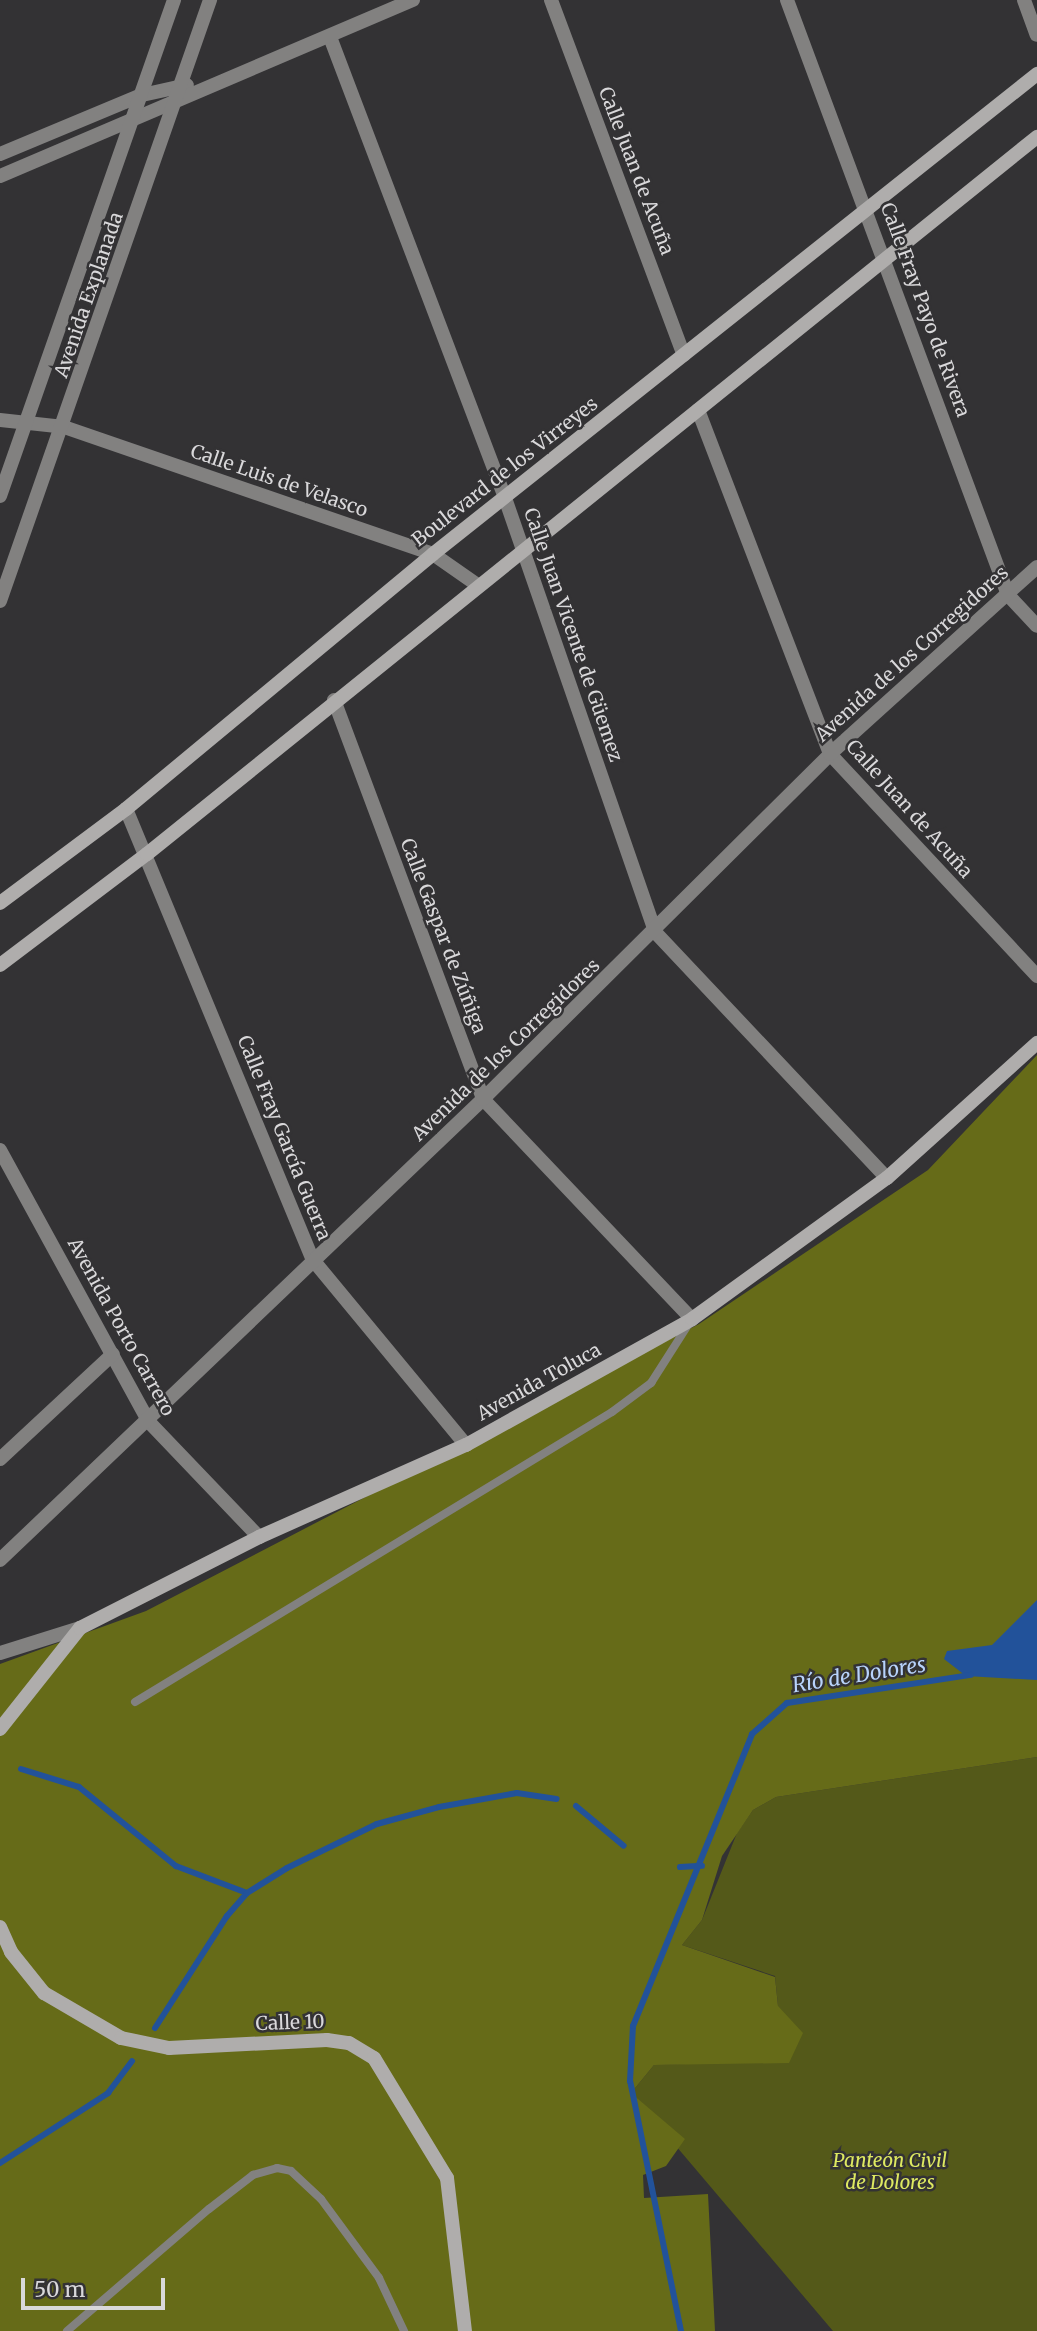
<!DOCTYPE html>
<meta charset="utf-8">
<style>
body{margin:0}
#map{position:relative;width:1037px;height:2331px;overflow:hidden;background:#333234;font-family:Merriweather,serif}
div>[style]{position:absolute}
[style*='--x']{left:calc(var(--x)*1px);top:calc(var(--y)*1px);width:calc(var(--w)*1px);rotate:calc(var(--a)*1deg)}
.green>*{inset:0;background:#545919}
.forest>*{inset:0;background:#666b18}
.water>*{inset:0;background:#22529a}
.stream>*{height:6px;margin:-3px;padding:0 3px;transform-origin:3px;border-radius:3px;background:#22529a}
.lane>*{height:8px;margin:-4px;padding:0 4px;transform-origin:4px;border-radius:4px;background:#828180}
.street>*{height:14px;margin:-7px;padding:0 7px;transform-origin:7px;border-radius:7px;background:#828180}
.secondary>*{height:14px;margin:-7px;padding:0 7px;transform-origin:7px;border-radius:7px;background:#afadac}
span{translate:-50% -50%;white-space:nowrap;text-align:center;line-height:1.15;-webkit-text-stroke:5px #333234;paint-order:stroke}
.street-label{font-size:19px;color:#d9d8da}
.park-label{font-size:19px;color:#dee961;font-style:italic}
.water-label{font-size:21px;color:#b8d3fb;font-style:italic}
.scale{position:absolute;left:21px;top:2278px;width:144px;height:32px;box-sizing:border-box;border:4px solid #d9d8da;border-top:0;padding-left:9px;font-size:21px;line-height:24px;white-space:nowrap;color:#d9d8da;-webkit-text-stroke:5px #333234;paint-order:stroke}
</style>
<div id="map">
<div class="green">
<i style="clip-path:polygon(1037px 1757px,1037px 2331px,833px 2331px,631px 2093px,654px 2065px,718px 2063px,778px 2006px,775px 1976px,682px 1945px,702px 1920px,737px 1833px,753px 1810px,776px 1797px)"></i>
</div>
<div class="forest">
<i style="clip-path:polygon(1037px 1055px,1037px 1757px,776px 1797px,753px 1810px,722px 1856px,702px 1920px,682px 1945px,775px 1977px,778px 2006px,803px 2033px,789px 2063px,654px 2065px,631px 2093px,685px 2139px,666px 2166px,643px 2175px,644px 2198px,708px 2194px,715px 2331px,0 2331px,0 1664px,146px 1611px,699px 1324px,928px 1170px)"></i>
</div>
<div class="water">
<i style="clip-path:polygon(1037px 1600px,1037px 1680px,966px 1676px,944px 1659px,947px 1651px,992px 1645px)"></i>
</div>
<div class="stream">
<i style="--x:21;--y:1769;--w:61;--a:17.2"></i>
<i style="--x:79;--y:1787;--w:125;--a:39.2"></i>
<i style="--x:176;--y:1866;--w:76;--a:20.8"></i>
<i style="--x:576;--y:1806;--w:62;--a:39.8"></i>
<i style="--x:680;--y:1867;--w:22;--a:-3"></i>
<i style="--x:155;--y:2028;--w:133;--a:-57.3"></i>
<i style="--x:227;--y:1916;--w:30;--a:-49"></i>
<i style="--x:247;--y:1893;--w:47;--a:-32"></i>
<i style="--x:287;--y:1868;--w:100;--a:-26.1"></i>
<i style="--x:377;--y:1824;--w:64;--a:-15.3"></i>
<i style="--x:439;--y:1807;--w:79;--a:-10.2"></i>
<i style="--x:517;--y:1793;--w:40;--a:8.5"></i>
<i style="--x:0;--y:2163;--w:129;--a:-32.9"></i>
<i style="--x:108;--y:2093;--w:40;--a:-53"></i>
<i style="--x:681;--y:2331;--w:255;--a:-101.5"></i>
<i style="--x:630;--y:2081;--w:55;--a:-86.9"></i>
<i style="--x:633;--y:2026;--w:315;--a:-67.8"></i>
<i style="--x:752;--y:1734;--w:47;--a:-41.5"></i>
<i style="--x:787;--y:1703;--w:186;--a:-8.7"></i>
</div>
<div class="lane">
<i style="--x:135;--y:1702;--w:558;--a:-31.3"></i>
<i style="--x:612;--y:1412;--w:49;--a:-36.6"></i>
<i style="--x:651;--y:1383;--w:69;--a:-57.5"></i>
<i style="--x:67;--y:2331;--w:187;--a:-40.7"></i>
<i style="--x:209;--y:2209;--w:56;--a:-37.7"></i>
<i style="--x:253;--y:2175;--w:25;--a:-16"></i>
<i style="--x:277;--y:2168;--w:14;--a:12"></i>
<i style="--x:291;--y:2171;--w:41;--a:43"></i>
<i style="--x:321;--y:2199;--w:98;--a:53.7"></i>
<i style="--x:379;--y:2278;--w:59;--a:64.7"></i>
</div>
<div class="street">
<i style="--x:551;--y:0;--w:379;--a:69.5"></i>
<i style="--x:787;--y:0;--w:635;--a:69.62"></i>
<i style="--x:1008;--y:595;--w:42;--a:46.9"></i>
<i style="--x:1024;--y:0;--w:37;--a:70"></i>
<i style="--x:330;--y:37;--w:493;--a:69.2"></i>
<i style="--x:505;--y:498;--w:459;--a:70.9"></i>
<i style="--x:655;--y:932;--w:338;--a:46.7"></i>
<i style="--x:0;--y:154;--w:154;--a:-22.6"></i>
<i style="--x:142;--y:95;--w:46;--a:-12.5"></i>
<i style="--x:0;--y:176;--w:449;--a:-23.1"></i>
<i style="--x:698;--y:410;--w:368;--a:69"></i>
<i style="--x:830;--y:754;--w:304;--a:47"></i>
<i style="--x:0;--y:420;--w:64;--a:6.2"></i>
<i style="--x:64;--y:427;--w:390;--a:19"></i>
<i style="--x:433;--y:554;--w:52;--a:34.9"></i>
<i style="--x:0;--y:496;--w:526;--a:-70.67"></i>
<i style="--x:0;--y:601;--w:637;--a:-70.74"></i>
<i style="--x:334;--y:700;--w:426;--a:69.5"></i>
<i style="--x:483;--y:1099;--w:303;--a:46.5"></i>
<i style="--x:126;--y:809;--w:488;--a:67.5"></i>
<i style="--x:313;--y:1260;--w:240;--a:50.4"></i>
<i style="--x:0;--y:1150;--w:310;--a:61.3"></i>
<i style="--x:149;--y:1422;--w:159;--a:46.3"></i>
<i style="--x:0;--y:1459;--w:154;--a:-42.9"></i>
<i style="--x:0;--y:1560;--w:668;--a:-43.66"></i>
<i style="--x:483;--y:1099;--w:489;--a:-44.8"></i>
<i style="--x:830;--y:754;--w:279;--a:-42.1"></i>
<i style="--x:0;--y:1653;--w:84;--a:-17.4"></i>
</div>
<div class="secondary">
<i style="--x:0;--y:903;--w:157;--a:-36.7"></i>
<i style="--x:126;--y:809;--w:399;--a:-39.7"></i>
<i style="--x:433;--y:554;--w:772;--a:-38.47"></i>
<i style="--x:0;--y:965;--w:184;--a:-37.1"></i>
<i style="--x:147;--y:854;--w:1143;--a:-38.86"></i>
<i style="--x:0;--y:1729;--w:129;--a:-51.6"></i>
<i style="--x:80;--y:1628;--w:201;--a:-26.9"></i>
<i style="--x:259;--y:1537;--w:227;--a:-24"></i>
<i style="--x:466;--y:1445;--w:259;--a:-29.1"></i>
<i style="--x:692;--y:1319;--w:241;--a:-35.9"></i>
<i style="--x:887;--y:1178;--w:202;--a:-42"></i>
<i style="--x:0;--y:1927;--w:27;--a:66"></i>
<i style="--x:11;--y:1952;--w:53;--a:51.2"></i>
<i style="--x:44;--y:1993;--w:89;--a:30.3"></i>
<i style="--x:121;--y:2038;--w:49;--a:11.8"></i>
<i style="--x:169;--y:2048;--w:158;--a:-2.9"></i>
<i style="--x:327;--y:2040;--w:22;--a:8"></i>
<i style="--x:349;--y:2043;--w:29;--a:31"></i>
<i style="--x:374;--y:2058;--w:140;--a:58.7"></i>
<i style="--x:447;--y:2178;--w:154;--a:83.3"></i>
</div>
<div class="street-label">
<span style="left:636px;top:171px;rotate:69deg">Calle Juan de Acuña</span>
<span style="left:89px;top:295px;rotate:-71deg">Avenida Explanada</span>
<span style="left:925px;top:310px;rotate:70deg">Calle Fray Payo de Rivera</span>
<span style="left:505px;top:472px;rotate:-38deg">Boulevard de los Virreyes</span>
<span style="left:279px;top:481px;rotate:19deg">Calle Luis de Velasco</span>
<span style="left:573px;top:635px;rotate:71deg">Calle Juan Vicente de Güemez</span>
<span style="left:912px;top:654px;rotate:-42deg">Avenida de los Corregidores</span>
<span style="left:909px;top:809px;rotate:48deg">Calle Juan de Acuña</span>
<span style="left:443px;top:936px;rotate:69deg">Calle Gaspar de Zúñiga</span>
<span style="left:506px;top:1050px;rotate:-44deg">Avenida de los Corregidores</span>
<span style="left:284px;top:1138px;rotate:68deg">Calle Fray García Guerra</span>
<span style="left:121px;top:1327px;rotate:61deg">Avenida Porto Carrero</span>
<span style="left:539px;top:1382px;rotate:-29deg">Avenida Toluca</span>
<span style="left:290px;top:2023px;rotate:-2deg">Calle 10</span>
</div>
<div class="park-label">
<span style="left:890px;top:2172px">Panteón Civil<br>de Dolores</span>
</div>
<div class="water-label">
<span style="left:859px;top:1675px;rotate:-9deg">Río de Dolores</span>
</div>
<div class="scale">50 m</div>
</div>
